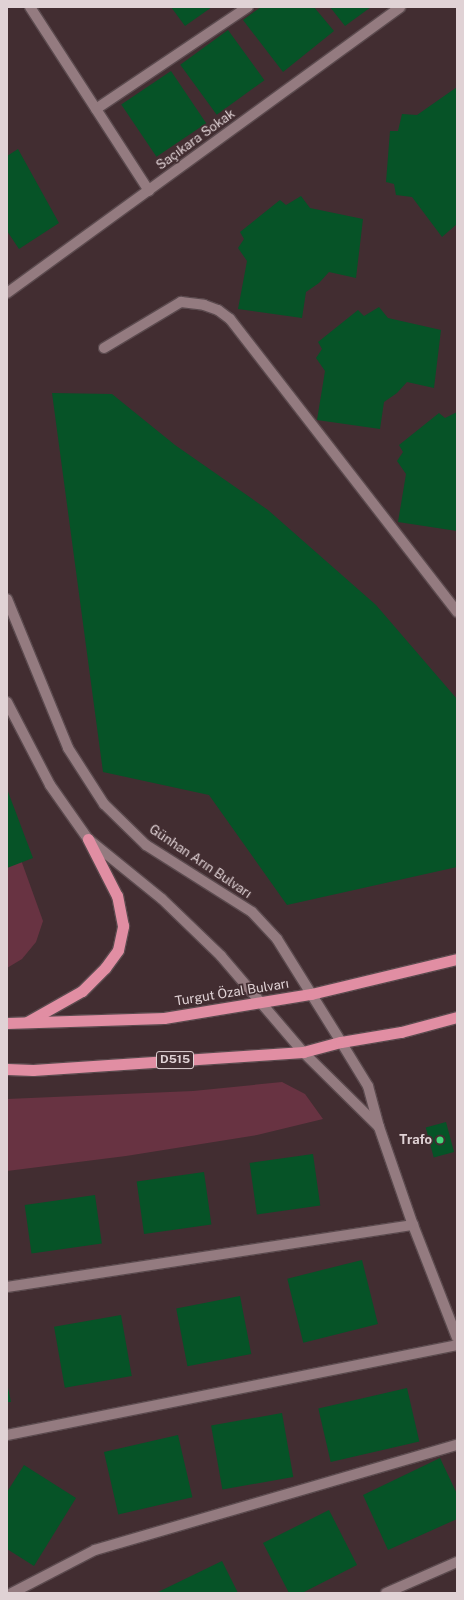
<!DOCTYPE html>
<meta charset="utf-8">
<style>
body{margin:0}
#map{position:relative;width:464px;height:1600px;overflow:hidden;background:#422d31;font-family:"Public Sans",sans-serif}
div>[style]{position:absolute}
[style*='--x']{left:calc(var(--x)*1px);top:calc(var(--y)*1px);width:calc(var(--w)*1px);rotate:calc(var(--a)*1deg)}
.green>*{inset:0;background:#683342}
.building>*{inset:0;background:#065327;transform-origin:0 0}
.roads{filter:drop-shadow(1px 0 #5b4a4e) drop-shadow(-1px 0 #5b4a4e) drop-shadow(0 1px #5b4a4e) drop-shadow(0 -1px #5b4a4e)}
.service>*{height:10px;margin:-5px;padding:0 5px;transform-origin:5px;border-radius:5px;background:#947b80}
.minor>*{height:10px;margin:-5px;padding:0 5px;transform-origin:5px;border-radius:5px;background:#947b80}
.secondary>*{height:10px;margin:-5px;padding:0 5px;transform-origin:5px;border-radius:5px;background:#947b80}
.trunk>*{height:11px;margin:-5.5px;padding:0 5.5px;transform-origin:5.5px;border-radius:5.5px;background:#e18ea3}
.dots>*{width:11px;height:11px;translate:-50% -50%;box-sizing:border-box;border:2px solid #422d31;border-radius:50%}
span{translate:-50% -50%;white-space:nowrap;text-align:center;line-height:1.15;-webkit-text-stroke:3.5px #422d31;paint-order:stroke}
.shield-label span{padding:1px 3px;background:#422d31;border:1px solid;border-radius:3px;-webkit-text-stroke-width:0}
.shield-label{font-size:12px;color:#e0d2d5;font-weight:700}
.street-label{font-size:13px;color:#e0d2d5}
.poi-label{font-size:13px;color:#e0d2d5;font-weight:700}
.right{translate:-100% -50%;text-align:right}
.frame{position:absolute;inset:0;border:8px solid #e0d2d5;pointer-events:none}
</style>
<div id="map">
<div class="green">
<i style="clip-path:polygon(7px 821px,43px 921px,36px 942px,22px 959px,7px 968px)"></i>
<i style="clip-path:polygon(282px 1082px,305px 1094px,323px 1119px,257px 1135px,126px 1156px,7px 1171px,7px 1099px,193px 1091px)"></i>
</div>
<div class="building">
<i style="clip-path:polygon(171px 7px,212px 7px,185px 26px)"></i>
<i style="clip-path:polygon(261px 7px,314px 7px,334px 31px,283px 72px,243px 20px)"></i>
<i style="clip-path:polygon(330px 7px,371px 7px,345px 26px)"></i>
<i style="left:228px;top:30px;width:62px;height:59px;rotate:54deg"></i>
<i style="left:171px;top:71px;width:63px;height:60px;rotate:56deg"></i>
<i style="clip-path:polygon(457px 87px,457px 224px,442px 237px,412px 197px,396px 195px,394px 184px,386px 182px,390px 131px,398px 131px,402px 114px,417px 115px)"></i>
<i style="clip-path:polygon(18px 149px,59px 223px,19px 249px,7px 231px,7px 156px)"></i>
<i style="clip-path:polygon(301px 196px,310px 208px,363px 219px,356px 278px,329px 272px,319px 283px,306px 292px,302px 318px,238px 309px,247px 261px,238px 248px,244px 239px,240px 232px,280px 200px,286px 205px)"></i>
<i style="clip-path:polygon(379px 307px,388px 318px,441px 330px,434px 388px,407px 382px,397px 393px,384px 402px,380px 429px,317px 420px,325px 371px,316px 358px,322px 349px,318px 342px,358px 310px,364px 316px)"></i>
<i style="clip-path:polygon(52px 393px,112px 394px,175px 445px,268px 510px,376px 605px,457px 699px,457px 867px,287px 905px,209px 795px,103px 772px)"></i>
<i style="clip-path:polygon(457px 412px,457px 531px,398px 522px,406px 474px,397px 461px,403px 452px,399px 445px,439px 413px,445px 418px)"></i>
<i style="clip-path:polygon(7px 789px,33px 858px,7px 868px)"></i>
<i style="left:446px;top:1122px;width:31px;height:21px;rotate:75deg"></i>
<i style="left:313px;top:1154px;width:52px;height:64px;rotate:82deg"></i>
<i style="left:204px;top:1172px;width:53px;height:68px;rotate:82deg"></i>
<i style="left:95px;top:1195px;width:49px;height:71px;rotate:82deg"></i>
<i style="left:362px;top:1260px;width:66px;height:77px;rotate:76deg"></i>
<i style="left:240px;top:1296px;width:59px;height:65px;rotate:79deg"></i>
<i style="left:121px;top:1315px;width:62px;height:68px;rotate:80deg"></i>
<i style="clip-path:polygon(7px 1383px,11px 1402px,7px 1402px)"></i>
<i style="left:407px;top:1388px;width:55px;height:91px;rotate:77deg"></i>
<i style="left:282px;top:1413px;width:65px;height:72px;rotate:80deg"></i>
<i style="left:178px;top:1435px;width:64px;height:76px;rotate:77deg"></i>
<i style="clip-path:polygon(440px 1458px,457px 1494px,457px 1519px,388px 1550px,363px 1495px)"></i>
<i style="clip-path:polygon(24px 1465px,76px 1498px,34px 1566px,7px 1549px,7px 1492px)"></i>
<i style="clip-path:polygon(329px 1510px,357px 1565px,302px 1593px,289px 1593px,263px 1543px)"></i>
<i style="clip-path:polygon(222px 1561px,238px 1593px,156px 1593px)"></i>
</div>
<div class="roads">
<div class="service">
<i style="--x:96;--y:109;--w:183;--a:-33.9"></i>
<i style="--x:104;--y:348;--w:90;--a:-30.9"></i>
<i style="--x:181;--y:302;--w:23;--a:7"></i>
<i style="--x:204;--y:305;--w:15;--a:20"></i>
<i style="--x:218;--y:310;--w:15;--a:37"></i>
<i style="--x:230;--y:319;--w:371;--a:52.2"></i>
</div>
<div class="minor">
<i style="--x:30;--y:7;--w:219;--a:57.1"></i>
<i style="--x:7;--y:293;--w:486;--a:-36"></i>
<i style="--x:341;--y:1042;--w:52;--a:58.5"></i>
<i style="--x:368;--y:1086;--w:42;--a:75"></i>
<i style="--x:379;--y:1127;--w:104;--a:70.9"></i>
<i style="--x:413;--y:1225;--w:121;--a:68.7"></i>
<i style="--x:303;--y:1052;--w:107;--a:44.6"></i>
<i style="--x:7;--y:1287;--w:411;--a:-8.7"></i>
<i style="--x:7;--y:1435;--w:459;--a:-11.3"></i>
<i style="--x:12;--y:1593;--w:93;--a:-27.4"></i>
<i style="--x:95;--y:1550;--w:377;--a:-16.2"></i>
<i style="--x:386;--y:1593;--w:77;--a:-23.6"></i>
</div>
<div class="secondary">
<i style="--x:7;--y:599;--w:161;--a:67.7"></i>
<i style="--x:68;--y:748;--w:67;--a:57.3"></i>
<i style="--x:104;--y:804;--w:59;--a:44.3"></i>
<i style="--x:146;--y:845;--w:125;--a:32.3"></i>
<i style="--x:252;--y:912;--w:37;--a:47"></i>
<i style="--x:277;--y:939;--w:121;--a:58.1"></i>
<i style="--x:7;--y:702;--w:93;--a:62.6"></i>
<i style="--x:50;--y:785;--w:66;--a:54.9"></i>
<i style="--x:88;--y:839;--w:95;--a:39"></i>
<i style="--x:162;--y:899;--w:82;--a:44"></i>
<i style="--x:221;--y:956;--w:126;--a:49.5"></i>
</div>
<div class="trunk">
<i style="--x:27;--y:1022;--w:63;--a:-29.4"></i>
<i style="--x:82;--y:991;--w:33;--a:-45"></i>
<i style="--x:105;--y:968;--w:22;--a:-54"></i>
<i style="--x:118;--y:950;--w:25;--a:-78"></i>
<i style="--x:123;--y:926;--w:31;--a:-101"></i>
<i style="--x:117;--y:896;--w:64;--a:-117"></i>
<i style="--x:7;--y:1023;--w:157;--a:-1.8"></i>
<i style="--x:164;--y:1018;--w:149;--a:-9.3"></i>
<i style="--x:311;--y:994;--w:150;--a:-13.5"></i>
<i style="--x:7;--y:1069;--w:26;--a:2"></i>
<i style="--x:33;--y:1070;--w:271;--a:-3.8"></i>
<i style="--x:303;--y:1052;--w:39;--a:-15"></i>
<i style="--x:341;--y:1042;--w:61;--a:-9.5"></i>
<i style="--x:401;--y:1032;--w:58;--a:-15"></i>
</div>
</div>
<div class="dots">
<i style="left:440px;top:1140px;background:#45d77a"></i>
</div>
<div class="shield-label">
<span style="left:175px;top:1060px">D515</span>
</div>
<div class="street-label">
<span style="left:196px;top:140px;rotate:-36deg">Saçıkara Sokak</span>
<span style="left:200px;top:862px;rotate:34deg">Günhan Arın Bulvarı</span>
<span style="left:232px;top:993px;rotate:-9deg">Turgut Özal Bulvarı</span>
</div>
<div class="poi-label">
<span class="right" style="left:432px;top:1140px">Trafo</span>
</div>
<div class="frame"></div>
</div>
